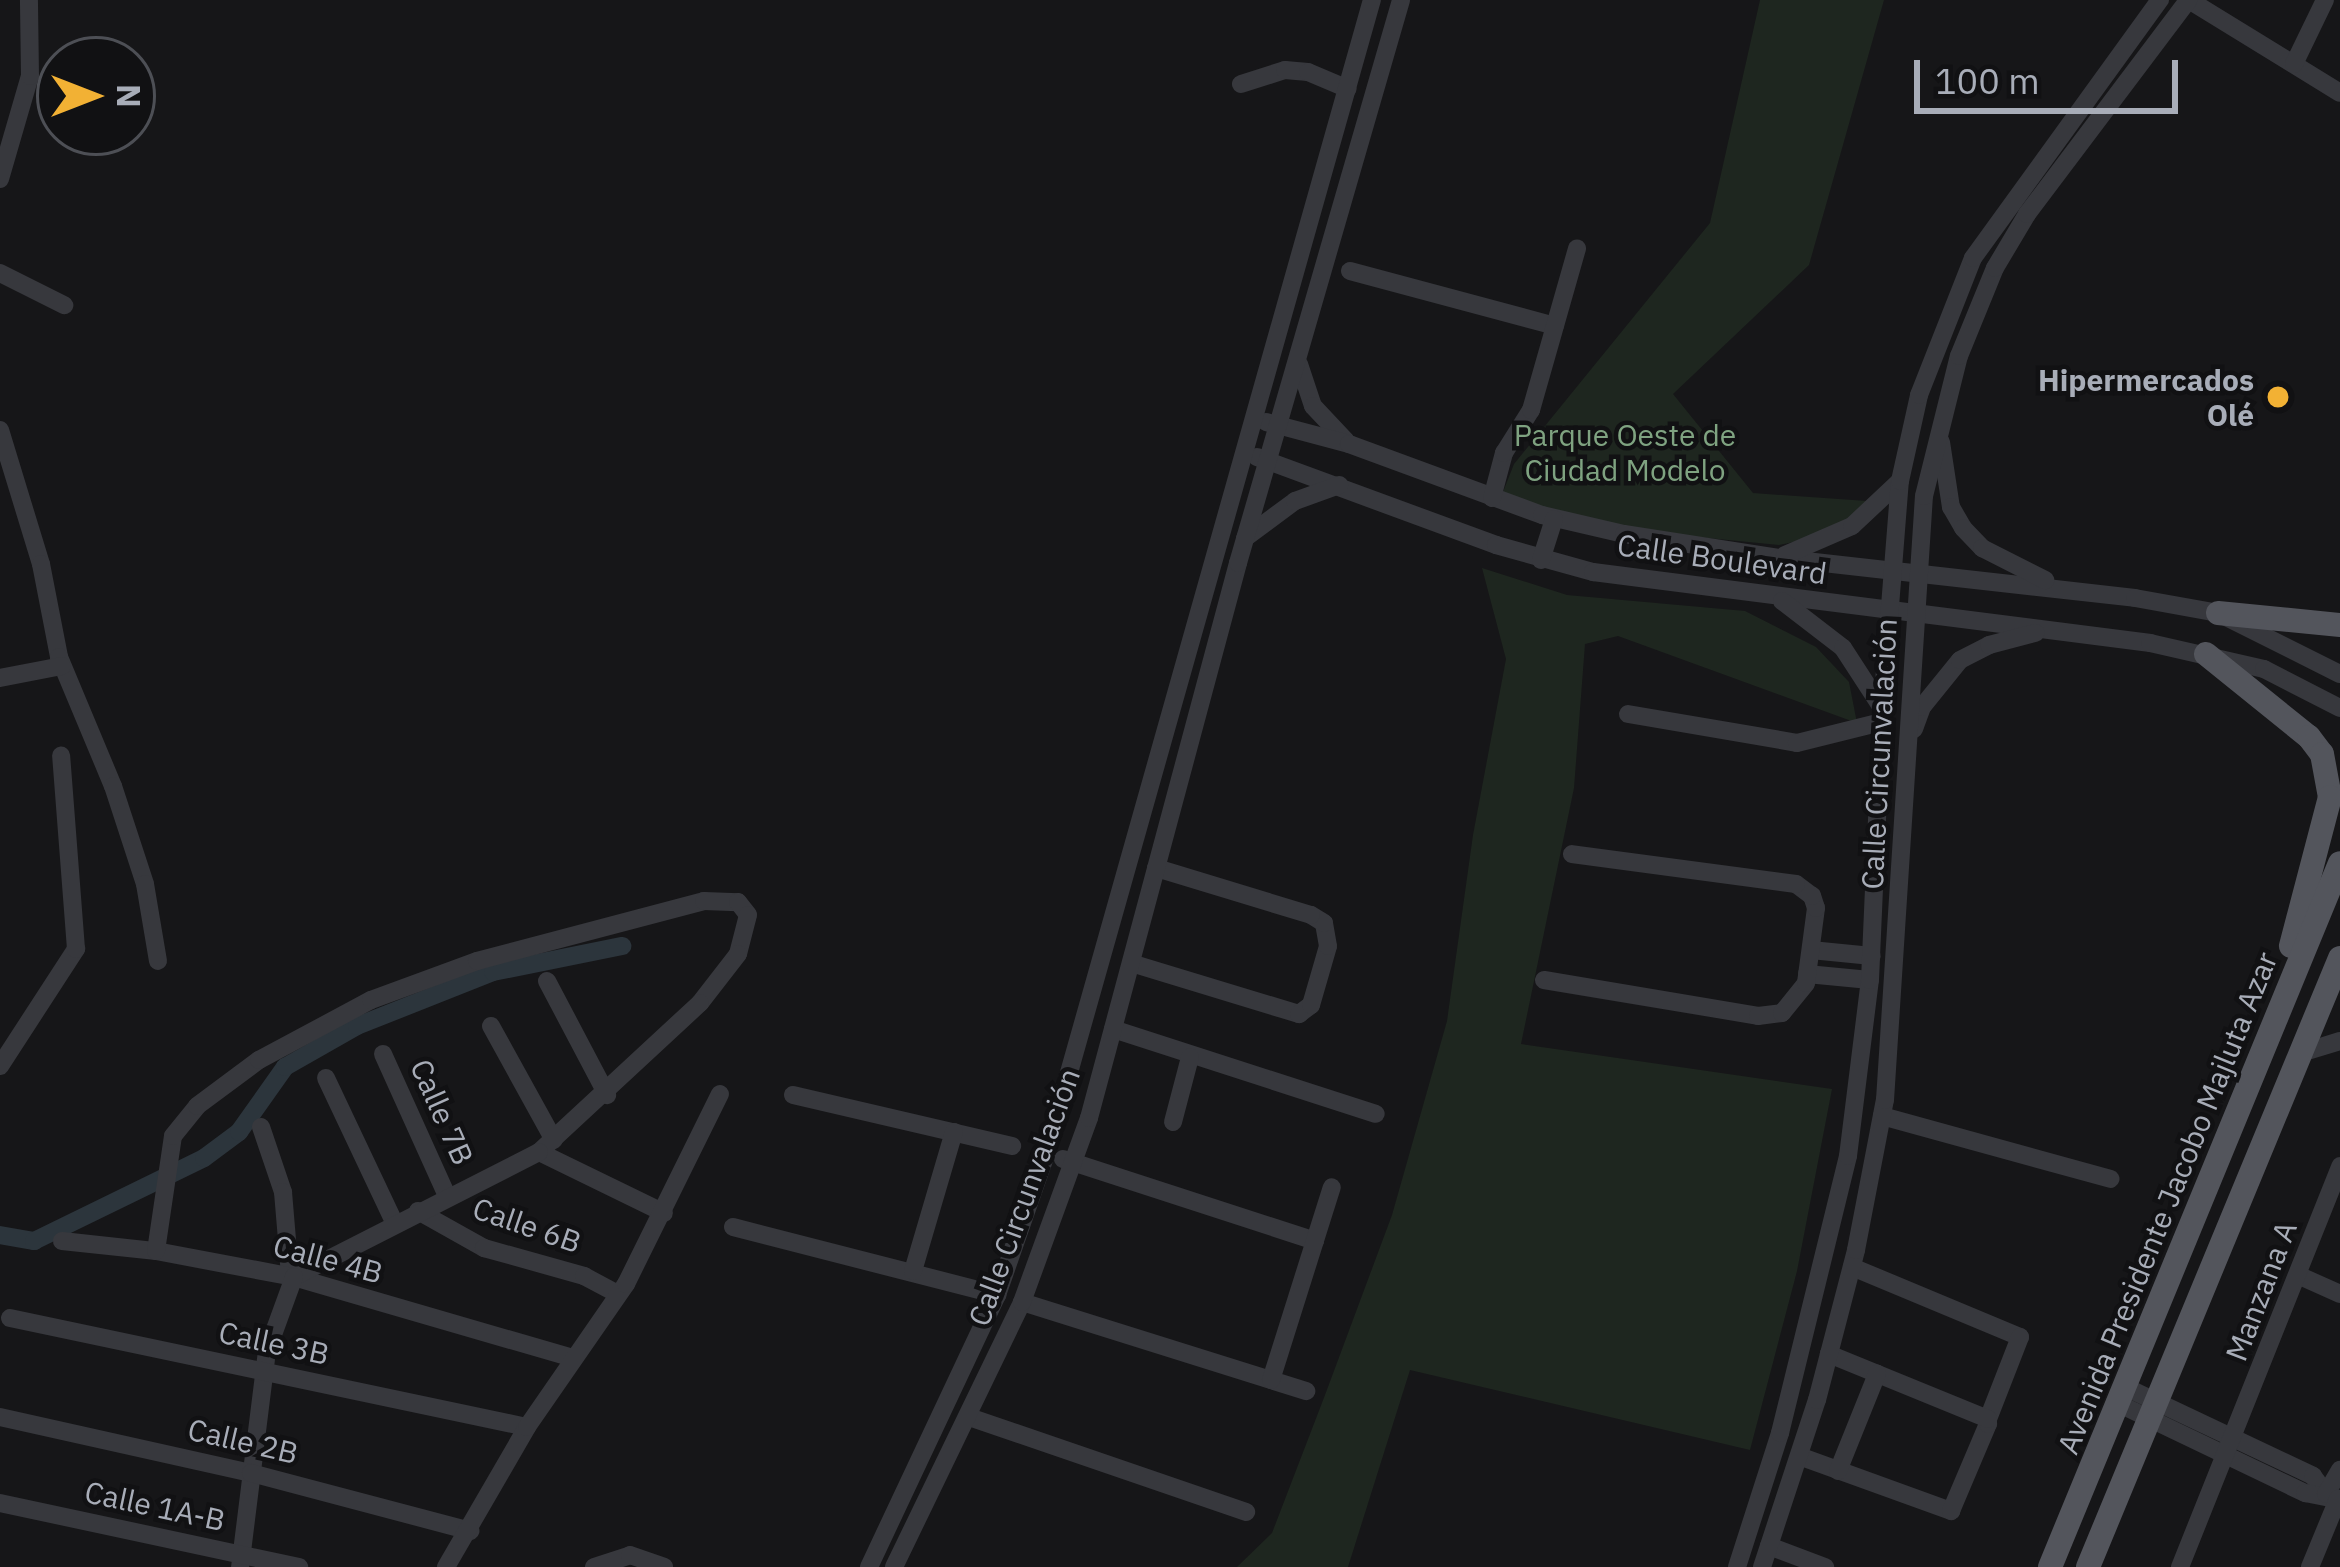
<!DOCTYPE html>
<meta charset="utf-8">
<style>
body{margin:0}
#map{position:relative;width:2340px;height:1567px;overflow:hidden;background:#161618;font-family:"IBM Plex Sans",sans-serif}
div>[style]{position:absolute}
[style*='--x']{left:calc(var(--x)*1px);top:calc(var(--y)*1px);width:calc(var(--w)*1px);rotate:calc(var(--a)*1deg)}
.green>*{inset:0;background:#1e261f}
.canal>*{height:18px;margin:-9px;padding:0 9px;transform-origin:9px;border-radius:9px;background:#2c353c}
.minor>*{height:18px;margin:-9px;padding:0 9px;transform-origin:9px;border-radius:9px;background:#37383d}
.major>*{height:24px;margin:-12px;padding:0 12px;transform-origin:12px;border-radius:12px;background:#53555c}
.dots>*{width:33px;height:33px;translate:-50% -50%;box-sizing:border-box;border:6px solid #111113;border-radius:50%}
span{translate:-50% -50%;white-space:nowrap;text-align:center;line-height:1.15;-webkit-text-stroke:9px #111113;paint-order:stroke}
.poi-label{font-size:30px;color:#a8adb8;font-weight:700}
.right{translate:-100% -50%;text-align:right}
.park-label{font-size:30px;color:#7fa381}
.street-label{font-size:30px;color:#a8adb8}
.north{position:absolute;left:36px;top:36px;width:120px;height:120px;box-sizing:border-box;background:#111113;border:3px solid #4d4f55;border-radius:50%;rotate:90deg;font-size:33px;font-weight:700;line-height:48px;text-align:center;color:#a8adb8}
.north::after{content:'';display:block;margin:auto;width:42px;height:54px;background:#f2b134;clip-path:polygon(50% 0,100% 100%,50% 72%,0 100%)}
.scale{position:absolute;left:1914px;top:60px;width:264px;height:54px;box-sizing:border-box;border:6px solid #a8adb8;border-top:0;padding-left:15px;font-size:36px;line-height:42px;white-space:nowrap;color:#a8adb8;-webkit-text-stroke:9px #111113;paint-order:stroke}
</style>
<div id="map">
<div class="green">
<i style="clip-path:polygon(1760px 0,1884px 0,1809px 265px,1673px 394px,1753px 493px,1867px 501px,1842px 532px,1779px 545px,1626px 530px,1499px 502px,1514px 464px,1710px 223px)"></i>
<i style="clip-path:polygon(1482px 568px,1567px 595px,1745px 611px,1816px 647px,1849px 682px,1857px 723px,1618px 636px,1585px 644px,1574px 788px,1521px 1044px,1832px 1089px,1797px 1271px,1750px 1450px,1410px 1370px,1348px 1567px,1237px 1567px,1272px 1533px,1325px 1395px,1392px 1215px,1447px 1021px,1473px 835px,1506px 659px)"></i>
</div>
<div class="canal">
<i style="--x:0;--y:1235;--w:35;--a:10"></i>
<i style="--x:34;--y:1241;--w:189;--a:-26"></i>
<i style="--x:204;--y:1158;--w:44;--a:-36.6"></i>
<i style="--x:239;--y:1132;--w:80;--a:-54.7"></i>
<i style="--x:285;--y:1067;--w:83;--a:-29.7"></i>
<i style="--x:357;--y:1026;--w:146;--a:-21.7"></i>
<i style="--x:493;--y:972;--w:132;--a:-11.4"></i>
</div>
<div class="minor">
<i style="--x:2189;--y:0;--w:177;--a:31.6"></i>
<i style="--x:2294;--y:64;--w:71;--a:-64.2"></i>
<i style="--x:1241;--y:84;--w:46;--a:-17.7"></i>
<i style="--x:1285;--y:70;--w:23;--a:5"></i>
<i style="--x:1308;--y:72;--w:43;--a:23"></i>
<i style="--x:0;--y:179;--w:107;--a:-73.8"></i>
<i style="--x:30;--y:76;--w:76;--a:-90.8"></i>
<i style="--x:1350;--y:271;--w:212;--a:15"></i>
<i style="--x:0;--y:273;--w:72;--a:26.6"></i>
<i style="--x:1299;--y:364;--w:44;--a:71.6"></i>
<i style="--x:1313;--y:406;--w:48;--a:46.7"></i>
<i style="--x:1266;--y:422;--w:86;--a:14.8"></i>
<i style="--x:1349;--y:444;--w:206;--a:20.2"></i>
<i style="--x:1542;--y:515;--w:84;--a:13"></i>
<i style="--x:1624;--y:534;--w:157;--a:8.8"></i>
<i style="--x:1779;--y:558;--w:358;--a:6.4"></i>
<i style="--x:2135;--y:598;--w:84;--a:10.2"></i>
<i style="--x:2218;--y:613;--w:136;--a:26.6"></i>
<i style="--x:0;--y:430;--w:140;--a:73"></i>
<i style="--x:41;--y:564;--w:95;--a:79"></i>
<i style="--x:59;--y:657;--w:140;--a:67.3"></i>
<i style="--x:113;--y:786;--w:103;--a:71.9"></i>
<i style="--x:145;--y:884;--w:78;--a:80.4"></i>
<i style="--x:1941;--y:442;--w:66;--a:81.3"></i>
<i style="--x:1951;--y:507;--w:24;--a:60"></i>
<i style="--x:1963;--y:528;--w:28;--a:46"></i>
<i style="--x:1982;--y:548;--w:71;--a:26.9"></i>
<i style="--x:1257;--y:457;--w:255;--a:20.2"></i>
<i style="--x:1496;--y:545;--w:101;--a:15.6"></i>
<i style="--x:1593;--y:572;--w:562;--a:7.26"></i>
<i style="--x:2150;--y:643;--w:117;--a:12.8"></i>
<i style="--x:2264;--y:669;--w:85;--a:27.2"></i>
<i style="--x:1492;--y:498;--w:47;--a:-75.1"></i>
<i style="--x:1504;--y:453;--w:51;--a:-57.9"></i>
<i style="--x:1531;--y:410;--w:168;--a:-74.1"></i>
<i style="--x:1245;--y:538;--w:62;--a:-36.5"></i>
<i style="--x:1295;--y:501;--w:47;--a:-20"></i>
<i style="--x:1785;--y:555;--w:73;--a:-23.4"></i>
<i style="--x:1852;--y:526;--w:66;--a:-43.2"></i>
<i style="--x:1541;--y:560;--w:43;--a:-72.4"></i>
<i style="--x:1782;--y:601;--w:77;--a:37.6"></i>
<i style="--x:1843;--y:648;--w:72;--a:57"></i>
<i style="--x:0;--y:678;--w:63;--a:-11"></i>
<i style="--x:1628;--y:714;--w:171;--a:9.7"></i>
<i style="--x:1797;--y:743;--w:88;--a:-13.9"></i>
<i style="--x:1914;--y:729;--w:23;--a:-70"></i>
<i style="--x:1922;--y:707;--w:60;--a:-51"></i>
<i style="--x:1960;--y:660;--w:33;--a:-27"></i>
<i style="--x:1989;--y:645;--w:48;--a:-14.6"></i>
<i style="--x:1811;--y:950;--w:61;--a:5.6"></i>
<i style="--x:1131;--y:963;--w:176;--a:16.9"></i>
<i style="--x:1299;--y:1014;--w:15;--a:-37"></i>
<i style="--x:1311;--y:1005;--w:61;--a:-73.9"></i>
<i style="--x:1328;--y:946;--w:23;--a:-100"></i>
<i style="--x:1324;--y:923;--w:15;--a:-148"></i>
<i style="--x:1311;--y:915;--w:162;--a:-163.1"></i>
<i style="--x:1807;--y:974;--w:63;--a:5.4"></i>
<i style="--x:1544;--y:980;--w:217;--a:9.5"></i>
<i style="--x:1758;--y:1016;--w:24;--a:-7"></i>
<i style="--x:1782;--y:1013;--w:38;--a:-51"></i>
<i style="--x:1806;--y:983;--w:76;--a:-82.4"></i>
<i style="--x:1816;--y:908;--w:13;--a:-108"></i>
<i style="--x:1812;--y:896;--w:20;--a:-143"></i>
<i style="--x:1796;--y:884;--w:226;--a:-172.4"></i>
<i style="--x:547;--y:981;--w:129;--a:62.2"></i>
<i style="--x:491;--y:1026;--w:130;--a:61.1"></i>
<i style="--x:1113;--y:1029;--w:276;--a:17.9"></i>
<i style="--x:2301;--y:1053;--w:41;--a:-17.1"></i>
<i style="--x:383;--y:1054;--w:156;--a:65.7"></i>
<i style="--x:0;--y:1066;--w:140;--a:-57"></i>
<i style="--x:76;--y:949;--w:194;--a:-94.4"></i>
<i style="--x:326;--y:1078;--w:159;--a:64.7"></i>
<i style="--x:793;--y:1095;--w:225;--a:13.1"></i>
<i style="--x:1882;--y:1116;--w:237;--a:15.4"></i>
<i style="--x:1173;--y:1122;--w:67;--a:-75.3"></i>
<i style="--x:261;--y:1127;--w:69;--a:71.3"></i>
<i style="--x:283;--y:1192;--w:84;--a:85.2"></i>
<i style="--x:539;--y:1152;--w:139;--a:26"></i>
<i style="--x:1063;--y:1159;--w:265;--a:18"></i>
<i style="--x:418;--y:1211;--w:76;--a:29.3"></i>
<i style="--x:484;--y:1248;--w:104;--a:15.6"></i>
<i style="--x:584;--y:1276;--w:38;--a:28"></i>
<i style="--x:733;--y:1227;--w:273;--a:14.4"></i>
<i style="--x:62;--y:1241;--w:95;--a:6.1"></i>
<i style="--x:156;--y:1251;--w:140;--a:10.7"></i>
<i style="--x:294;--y:1277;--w:291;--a:16.2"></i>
<i style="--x:156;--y:1251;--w:116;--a:-81.6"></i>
<i style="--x:173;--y:1136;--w:38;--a:-51"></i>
<i style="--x:197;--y:1106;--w:77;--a:-36.6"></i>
<i style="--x:259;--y:1060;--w:127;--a:-28.2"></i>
<i style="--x:371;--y:1000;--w:113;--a:-20.2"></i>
<i style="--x:477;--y:961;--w:235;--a:-14.8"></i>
<i style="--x:704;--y:901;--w:34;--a:2"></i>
<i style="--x:738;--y:902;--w:16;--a:52"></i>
<i style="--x:748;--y:915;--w:40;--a:104.4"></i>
<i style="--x:738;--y:954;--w:62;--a:127.8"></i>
<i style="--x:700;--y:1003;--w:219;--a:137.2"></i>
<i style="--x:539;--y:1152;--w:275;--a:153"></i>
<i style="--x:294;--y:1277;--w:79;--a:110"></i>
<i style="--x:267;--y:1351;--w:218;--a:97.1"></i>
<i style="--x:1852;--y:1267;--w:182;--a:22.6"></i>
<i style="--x:2020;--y:1337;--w:88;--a:111.3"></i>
<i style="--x:913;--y:1271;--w:145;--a:-73.6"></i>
<i style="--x:2300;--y:1276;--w:44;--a:24.2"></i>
<i style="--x:1022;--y:1302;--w:298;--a:17.4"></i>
<i style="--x:10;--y:1318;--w:528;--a:11.91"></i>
<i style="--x:1271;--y:1380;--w:202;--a:-72.5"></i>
<i style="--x:2123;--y:1386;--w:210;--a:25.3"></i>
<i style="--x:2313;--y:1476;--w:22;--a:54"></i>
<i style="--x:2115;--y:1402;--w:211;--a:25.6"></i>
<i style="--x:2305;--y:1493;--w:36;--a:11"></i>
<i style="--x:0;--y:1417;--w:257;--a:12.6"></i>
<i style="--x:251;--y:1473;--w:227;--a:14.8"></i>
<i style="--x:969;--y:1417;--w:293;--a:18.9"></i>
<i style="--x:1799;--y:1456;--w:162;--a:19.9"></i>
<i style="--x:1951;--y:1511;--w:95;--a:-67"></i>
<i style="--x:1988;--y:1424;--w:5;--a:-90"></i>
<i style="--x:1988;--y:1419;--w:172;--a:-157.8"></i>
<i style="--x:1838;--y:1471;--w:105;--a:-68.1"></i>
<i style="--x:2326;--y:1494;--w:28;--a:-60"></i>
<i style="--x:0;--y:1503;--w:306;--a:12.1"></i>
<i style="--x:1769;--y:1546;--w:60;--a:20.6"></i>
<i style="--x:446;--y:1567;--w:162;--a:-59.9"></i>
<i style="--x:527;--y:1427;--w:174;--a:-55.3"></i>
<i style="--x:626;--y:1284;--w:212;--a:-63.7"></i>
<i style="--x:594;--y:1567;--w:38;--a:-18"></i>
<i style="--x:630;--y:1555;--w:36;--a:19"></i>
<i style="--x:869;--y:1567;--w:301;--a:-64.8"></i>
<i style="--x:997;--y:1295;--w:149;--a:-70.8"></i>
<i style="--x:1046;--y:1154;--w:1199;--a:-74.23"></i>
<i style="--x:894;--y:1567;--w:294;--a:-64.2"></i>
<i style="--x:1022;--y:1302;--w:196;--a:-70"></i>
<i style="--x:1089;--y:1118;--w:575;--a:-74.97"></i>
<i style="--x:1238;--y:563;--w:586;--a:-73.85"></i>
<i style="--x:1737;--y:1567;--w:141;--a:-72.2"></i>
<i style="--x:1780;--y:1433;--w:285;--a:-76.2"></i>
<i style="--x:1848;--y:1156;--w:177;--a:-82.9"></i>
<i style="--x:1870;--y:980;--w:272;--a:-87.5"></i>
<i style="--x:1882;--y:708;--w:228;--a:-85.5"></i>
<i style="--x:1900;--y:481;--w:88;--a:-77.5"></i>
<i style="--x:1919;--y:395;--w:147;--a:-68.5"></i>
<i style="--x:1973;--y:258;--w:319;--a:-54.1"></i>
<i style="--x:1762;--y:1567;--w:176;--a:-71.8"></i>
<i style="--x:1817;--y:1400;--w:155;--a:-75.4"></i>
<i style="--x:1856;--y:1250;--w:153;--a:-79.1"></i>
<i style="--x:1885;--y:1100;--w:605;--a:-86.31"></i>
<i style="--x:1924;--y:496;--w:144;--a:-76"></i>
<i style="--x:1959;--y:356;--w:95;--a:-67.8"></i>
<i style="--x:1995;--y:268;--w:63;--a:-59.3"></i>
<i style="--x:2027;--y:214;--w:268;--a:-53"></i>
<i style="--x:2180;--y:1567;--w:432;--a:-68.2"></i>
<i style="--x:2310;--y:1567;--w:74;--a:-67.6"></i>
</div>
<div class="major">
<i style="--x:2218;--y:613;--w:123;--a:5.6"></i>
<i style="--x:2206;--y:654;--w:132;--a:38.9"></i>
<i style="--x:2309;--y:737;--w:21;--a:53"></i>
<i style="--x:2322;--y:754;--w:44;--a:79.5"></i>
<i style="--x:2330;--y:797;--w:154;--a:104.7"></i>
<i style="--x:2050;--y:1567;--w:761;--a:-67.61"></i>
<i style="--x:2088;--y:1567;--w:659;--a:-67.52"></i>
</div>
<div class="dots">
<i style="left:2278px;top:397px;background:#f2b134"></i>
</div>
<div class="poi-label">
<span class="right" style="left:2254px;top:397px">Hipermercados<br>Olé</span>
</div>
<div class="park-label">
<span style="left:1625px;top:452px">Parque Oeste de<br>Ciudad Modelo</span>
</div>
<div class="street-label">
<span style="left:1722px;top:559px;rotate:8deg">Calle Boulevard</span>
<span style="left:1879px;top:754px;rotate:-87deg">Calle Circunvalación</span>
<span style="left:442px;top:1112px;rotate:66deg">Calle 7B</span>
<span style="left:1024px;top:1197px;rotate:-70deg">Calle Circunvalación</span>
<span style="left:2167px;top:1203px;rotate:-68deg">Avenida Presidente Jacobo Majluta Azar</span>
<span style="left:527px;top:1225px;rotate:19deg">Calle 6B</span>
<span style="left:328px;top:1259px;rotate:15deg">Calle 4B</span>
<span style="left:2261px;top:1291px;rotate:-69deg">Manzana A</span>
<span style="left:274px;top:1343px;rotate:12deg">Calle 3B</span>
<span style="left:243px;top:1441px;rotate:13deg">Calle 2B</span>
<span style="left:155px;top:1506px;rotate:12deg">Calle 1A-B</span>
</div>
<div class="north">N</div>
<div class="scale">100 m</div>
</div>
